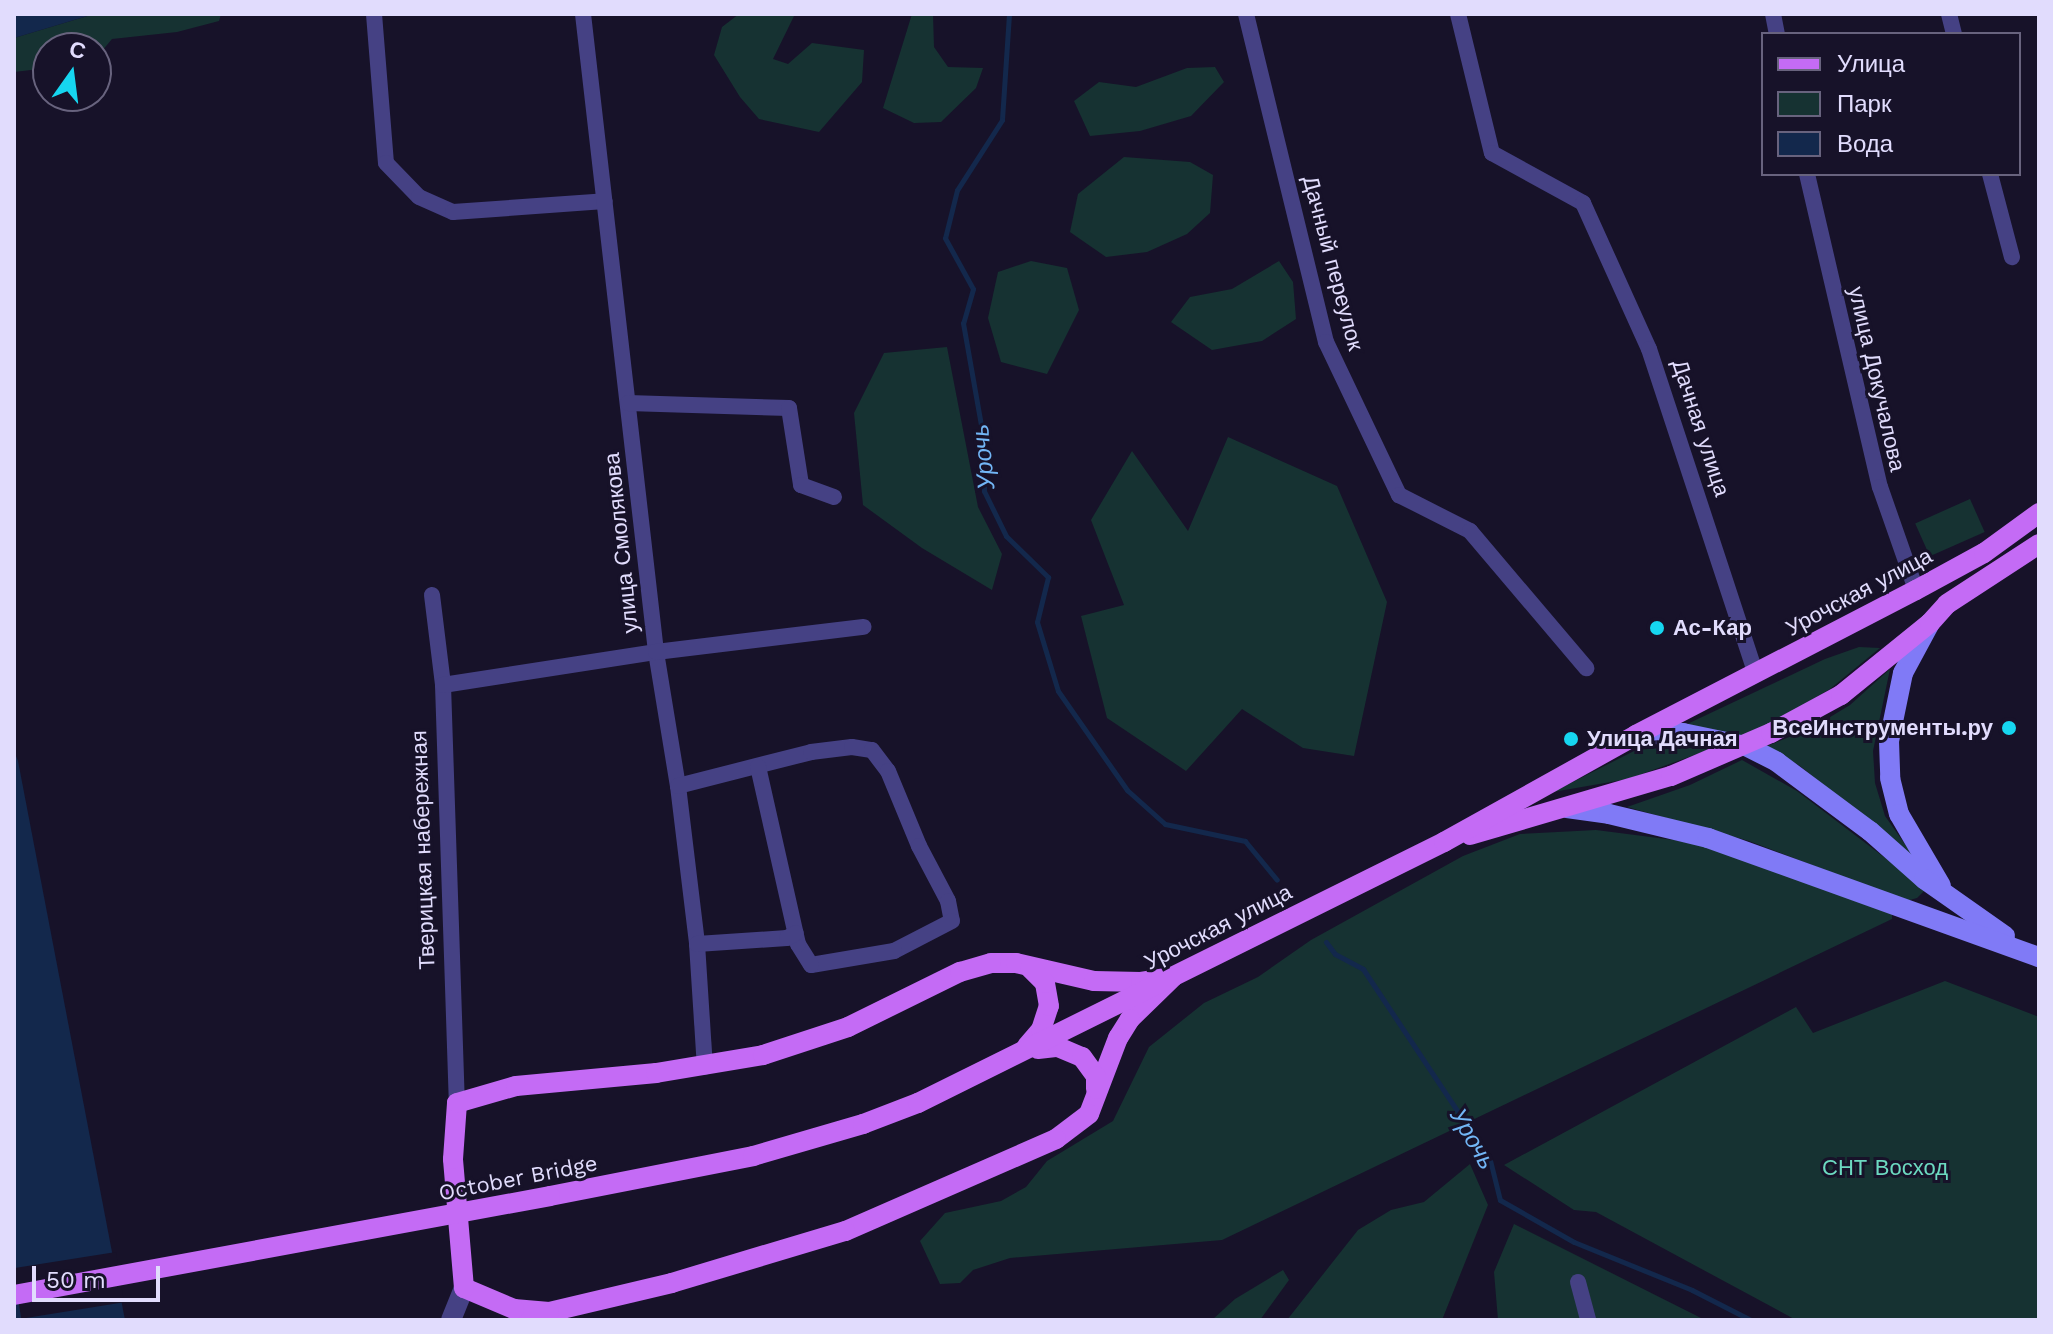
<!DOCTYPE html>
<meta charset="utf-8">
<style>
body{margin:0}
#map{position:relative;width:2053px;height:1334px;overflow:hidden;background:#171229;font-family:"Work Sans",sans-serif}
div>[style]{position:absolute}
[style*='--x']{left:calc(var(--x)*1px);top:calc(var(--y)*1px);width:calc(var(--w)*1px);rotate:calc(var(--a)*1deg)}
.green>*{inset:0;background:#163232;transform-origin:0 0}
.water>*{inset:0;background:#13284c}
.pier>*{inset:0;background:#171229;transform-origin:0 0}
.stream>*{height:5px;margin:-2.5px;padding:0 2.5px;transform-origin:2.5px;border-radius:2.5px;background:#13284c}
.minor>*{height:16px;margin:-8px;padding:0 8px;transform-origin:8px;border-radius:8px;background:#454184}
.tertiary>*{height:20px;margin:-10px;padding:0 10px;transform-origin:10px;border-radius:10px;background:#454184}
.secondary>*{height:20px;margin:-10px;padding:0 10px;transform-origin:10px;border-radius:10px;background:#807af6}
.primary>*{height:20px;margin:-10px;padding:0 10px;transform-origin:10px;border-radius:10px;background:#c46bf5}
.primary-bridge>*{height:20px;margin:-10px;padding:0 10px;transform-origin:10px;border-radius:10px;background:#c46bf5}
.dots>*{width:22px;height:22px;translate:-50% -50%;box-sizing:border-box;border:4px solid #171229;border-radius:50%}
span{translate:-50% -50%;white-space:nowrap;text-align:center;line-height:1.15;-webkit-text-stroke:6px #171229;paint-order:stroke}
.street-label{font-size:22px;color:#e1dcfd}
.poi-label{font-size:22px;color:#e1dcfd;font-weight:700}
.left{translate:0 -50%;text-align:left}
.right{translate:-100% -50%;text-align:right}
.park-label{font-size:22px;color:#6cd9c0}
.water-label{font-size:24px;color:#72b6f6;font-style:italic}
.frame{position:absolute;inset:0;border:16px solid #e1dcfd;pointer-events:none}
.legend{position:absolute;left:1761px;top:32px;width:260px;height:144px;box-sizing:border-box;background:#171229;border:2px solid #68637e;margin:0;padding:10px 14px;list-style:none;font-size:24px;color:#e1dcfd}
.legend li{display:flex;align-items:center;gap:16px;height:40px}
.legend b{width:40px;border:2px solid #68637e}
.north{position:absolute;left:32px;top:32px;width:80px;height:80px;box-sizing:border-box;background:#171229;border:2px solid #68637e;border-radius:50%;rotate:14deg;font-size:22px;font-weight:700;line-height:32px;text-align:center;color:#e1dcfd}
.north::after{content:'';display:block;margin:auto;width:28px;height:36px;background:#16d6f0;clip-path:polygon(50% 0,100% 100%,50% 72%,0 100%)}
.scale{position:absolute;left:32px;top:1266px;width:128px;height:36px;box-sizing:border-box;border:4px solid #e1dcfd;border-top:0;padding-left:10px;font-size:24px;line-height:28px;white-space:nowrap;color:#e1dcfd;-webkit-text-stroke:6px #171229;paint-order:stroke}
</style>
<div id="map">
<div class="green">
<i style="clip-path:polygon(94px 14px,221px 14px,219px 21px,177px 32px,112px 39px,96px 58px,96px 48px,48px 48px,48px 68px,14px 72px,14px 38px)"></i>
<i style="clip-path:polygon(739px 14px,795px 14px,773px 59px,788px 64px,812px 43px,864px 50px,862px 82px,819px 132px,759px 119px,740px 97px,714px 55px,722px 27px)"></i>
<i style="clip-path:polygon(912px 14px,933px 14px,934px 47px,948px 67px,983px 68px,976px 88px,941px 122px,914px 123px,883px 108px)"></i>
<i style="clip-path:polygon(1215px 67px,1224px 82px,1191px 116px,1140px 131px,1090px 136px,1074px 101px,1099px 82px,1136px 87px,1187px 68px)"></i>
<i style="clip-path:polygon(1124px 157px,1190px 162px,1213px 175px,1210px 213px,1187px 234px,1147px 252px,1106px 257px,1070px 232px,1078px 194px)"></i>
<i style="clip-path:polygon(1031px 261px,1067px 268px,1079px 310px,1047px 374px,1001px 362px,988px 318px,998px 272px)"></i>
<i style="clip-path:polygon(1279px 261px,1293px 282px,1296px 319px,1262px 341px,1212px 350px,1171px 322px,1190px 297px,1232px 289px)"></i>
<i style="clip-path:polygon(947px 347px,978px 507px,1002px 554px,992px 590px,922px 548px,863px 505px,854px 413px,884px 353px)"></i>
<i style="clip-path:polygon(1228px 437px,1337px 486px,1387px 602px,1354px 756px,1303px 748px,1242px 709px,1186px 771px,1107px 718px,1081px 616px,1124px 605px,1091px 520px,1132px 451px,1188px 531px)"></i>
<i style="left:1970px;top:499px;width:36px;height:60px;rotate:66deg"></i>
<i style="clip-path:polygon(1859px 647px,1880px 648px,1830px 689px,1763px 728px,1746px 736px,1683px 726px,1825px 659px)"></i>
<i style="clip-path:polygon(1890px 669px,1873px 751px,1875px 783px,1885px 816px,1914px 857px,1800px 766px,1767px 746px,1812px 728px,1850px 705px)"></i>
<i style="clip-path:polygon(1673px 747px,1711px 749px,1628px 779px,1553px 792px,1636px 750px)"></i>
<i style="clip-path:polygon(1742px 760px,1797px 791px,1926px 889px,1917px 898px,1906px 901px,1749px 841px,1627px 807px,1690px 785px)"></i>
<i style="clip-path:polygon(1596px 830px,1674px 840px,1731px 852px,1892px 913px,1892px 919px,1222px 1240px,1010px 1258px,973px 1270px,960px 1283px,940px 1284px,920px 1241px,945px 1213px,1001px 1201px,1026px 1187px,1047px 1161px,1113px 1121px,1149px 1047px,1204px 1003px,1258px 977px,1311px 940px,1463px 856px,1520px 834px)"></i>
<i style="clip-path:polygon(1945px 981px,2039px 1017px,2039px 1320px,1796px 1320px,1596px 1212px,1574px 1210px,1504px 1165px,1796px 1007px,1813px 1033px)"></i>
<i style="clip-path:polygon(1470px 1164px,1488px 1205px,1442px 1320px,1287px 1320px,1358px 1230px,1391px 1210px,1424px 1202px)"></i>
<i style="clip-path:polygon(1514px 1224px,1705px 1320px,1498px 1320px,1494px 1272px)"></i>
<i style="clip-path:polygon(1283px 1270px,1289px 1280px,1260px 1320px,1212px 1320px,1235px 1299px)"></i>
</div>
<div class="water">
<i style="clip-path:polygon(14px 14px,94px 14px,14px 38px)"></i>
<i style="clip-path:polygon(14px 751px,18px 761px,125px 1320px,14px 1320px)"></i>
</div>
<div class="pier">
<i style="left:116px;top:1252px;width:51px;height:104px;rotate:81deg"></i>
</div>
<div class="stream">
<i style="--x:1009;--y:14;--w:106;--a:93.8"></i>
<i style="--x:1002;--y:120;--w:83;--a:122.7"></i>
<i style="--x:957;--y:190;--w:49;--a:104"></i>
<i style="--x:945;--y:238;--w:58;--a:61.2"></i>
<i style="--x:973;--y:289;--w:35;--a:106"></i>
<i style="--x:963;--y:323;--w:121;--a:80"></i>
<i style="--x:984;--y:442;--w:49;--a:90"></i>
<i style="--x:984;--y:491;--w:50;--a:63.9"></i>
<i style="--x:1006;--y:536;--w:59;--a:44.3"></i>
<i style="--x:1048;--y:577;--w:46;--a:103.7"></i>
<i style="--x:1037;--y:622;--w:72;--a:73.1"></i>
<i style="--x:1058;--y:691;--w:121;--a:55.1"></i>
<i style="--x:1127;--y:790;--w:51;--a:41.8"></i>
<i style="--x:1165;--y:824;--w:82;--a:12"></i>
<i style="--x:1245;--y:841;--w:50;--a:50.6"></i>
<i style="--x:1326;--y:942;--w:15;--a:53"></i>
<i style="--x:1335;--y:954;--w:32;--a:28"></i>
<i style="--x:1363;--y:969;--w:229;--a:56.4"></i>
<i style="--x:1490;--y:1160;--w:41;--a:76"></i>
<i style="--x:1500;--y:1200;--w:85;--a:29.6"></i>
<i style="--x:1574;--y:1242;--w:127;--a:22.1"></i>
<i style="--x:1692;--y:1290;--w:66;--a:27"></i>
</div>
<div class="minor">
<i style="--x:374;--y:14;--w:149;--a:85.4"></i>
<i style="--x:386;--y:163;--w:47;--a:45.9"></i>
<i style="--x:419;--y:197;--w:37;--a:24"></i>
<i style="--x:453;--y:212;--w:152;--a:-4.1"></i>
<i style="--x:583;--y:14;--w:642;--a:83.47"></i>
<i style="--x:656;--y:652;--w:136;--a:80.7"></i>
<i style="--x:678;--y:786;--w:159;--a:83.1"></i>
<i style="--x:697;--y:944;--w:123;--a:86.3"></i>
<i style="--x:1246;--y:14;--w:338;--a:76.3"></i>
<i style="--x:1326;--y:342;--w:170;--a:64.5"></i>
<i style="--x:1399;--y:495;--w:80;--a:26.9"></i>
<i style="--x:1470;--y:531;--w:180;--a:49.7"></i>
<i style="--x:1458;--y:14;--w:143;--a:76.3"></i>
<i style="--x:1492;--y:153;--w:104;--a:28.8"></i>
<i style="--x:1583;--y:203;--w:160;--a:65.7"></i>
<i style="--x:1649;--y:349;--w:342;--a:71.8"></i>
<i style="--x:1773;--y:14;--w:20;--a:79"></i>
<i style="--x:1949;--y:14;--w:21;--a:76"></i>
<i style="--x:1807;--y:174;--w:321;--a:76.9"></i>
<i style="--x:1880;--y:487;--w:109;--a:70.7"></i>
<i style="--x:1990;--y:174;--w:86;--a:75.2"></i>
<i style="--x:628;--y:403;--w:161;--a:1.8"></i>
<i style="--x:789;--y:408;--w:78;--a:81.1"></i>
<i style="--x:801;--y:485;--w:35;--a:20"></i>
<i style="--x:432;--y:595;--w:91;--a:83"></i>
<i style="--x:443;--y:685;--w:418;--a:88.1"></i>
<i style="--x:443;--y:685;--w:216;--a:-8.8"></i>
<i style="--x:656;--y:652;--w:209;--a:-6.9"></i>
<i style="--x:678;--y:786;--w:137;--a:-14.3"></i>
<i style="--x:811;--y:752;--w:41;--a:-7"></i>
<i style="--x:852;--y:747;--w:20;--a:9"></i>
<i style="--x:872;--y:750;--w:26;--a:53"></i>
<i style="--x:888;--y:771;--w:81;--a:67.5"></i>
<i style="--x:919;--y:846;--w:62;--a:62.2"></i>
<i style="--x:948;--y:901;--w:20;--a:79"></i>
<i style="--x:952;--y:921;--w:65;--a:152.7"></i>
<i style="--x:894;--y:951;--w:84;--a:170.4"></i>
<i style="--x:811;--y:965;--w:25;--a:-122"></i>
<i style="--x:798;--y:944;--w:182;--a:-102.7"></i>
<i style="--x:697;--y:944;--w:90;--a:-3.8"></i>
<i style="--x:787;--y:938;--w:10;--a:-29"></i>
<i style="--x:1578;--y:1282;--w:39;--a:75"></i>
</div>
<div class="tertiary">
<i style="--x:451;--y:1320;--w:35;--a:-68"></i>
</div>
<div class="secondary">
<i style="--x:1930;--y:623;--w:57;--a:118.4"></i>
<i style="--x:1903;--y:673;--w:69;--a:101.6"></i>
<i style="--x:1889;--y:741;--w:37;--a:88"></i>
<i style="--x:1890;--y:778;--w:37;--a:76"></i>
<i style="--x:1899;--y:814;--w:83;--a:59.7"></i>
<i style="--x:1636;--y:735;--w:47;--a:-2.4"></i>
<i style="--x:1683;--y:733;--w:64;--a:11.7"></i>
<i style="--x:1746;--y:746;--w:35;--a:27"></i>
<i style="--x:1777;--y:762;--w:116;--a:36.6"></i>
<i style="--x:1870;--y:831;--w:72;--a:41.6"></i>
<i style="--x:1924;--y:879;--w:99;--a:35.1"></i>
<i style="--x:1567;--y:808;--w:42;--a:8.1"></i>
<i style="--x:1609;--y:814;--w:102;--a:13.6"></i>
<i style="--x:1708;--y:838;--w:352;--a:19.8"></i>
</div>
<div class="primary">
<i style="--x:1470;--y:835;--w:209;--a:-16.4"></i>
<i style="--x:1671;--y:776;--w:109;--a:-23.3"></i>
<i style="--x:1771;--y:733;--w:80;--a:-28.5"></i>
<i style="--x:1841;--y:695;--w:114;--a:-39"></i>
<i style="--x:1930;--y:623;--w:25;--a:-48"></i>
<i style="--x:1947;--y:604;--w:110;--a:-33.1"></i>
<i style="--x:991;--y:963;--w:25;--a:0"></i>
<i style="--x:1016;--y:963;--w:80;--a:13"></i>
<i style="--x:1094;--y:981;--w:47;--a:1.2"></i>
<i style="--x:1141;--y:982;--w:32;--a:-9"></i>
<i style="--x:1173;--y:977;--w:60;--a:135.7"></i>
<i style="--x:1130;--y:1019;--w:22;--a:122"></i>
<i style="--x:1118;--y:1038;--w:81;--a:110.9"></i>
<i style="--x:1089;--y:1114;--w:41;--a:142.9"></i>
<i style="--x:1056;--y:1139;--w:230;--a:156.4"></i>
<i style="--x:845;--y:1231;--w:181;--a:163.3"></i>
<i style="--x:672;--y:1283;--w:126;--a:166.7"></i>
<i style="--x:549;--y:1312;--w:35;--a:-175"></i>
<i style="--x:514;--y:1309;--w:54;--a:-157.2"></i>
<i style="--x:464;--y:1288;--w:129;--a:-94.9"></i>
<i style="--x:453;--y:1159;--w:56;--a:-85.9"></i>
<i style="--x:457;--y:1103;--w:61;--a:-16.1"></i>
<i style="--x:516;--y:1086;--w:141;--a:-5.3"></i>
<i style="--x:656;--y:1073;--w:109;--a:-9.5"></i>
<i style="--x:763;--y:1055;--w:89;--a:-18.2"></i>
<i style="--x:848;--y:1027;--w:125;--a:-26.2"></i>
<i style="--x:960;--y:972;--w:32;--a:-16"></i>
<i style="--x:1027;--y:1046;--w:21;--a:-49"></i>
<i style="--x:1041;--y:1030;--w:25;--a:-72"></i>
<i style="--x:1049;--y:1006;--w:23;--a:-100"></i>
<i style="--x:1045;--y:983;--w:21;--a:-135"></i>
<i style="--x:1038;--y:1049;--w:20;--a:-6"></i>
<i style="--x:1058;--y:1047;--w:26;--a:23"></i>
<i style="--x:1082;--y:1057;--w:24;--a:54"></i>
<i style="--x:1096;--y:1076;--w:13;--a:90"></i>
<i style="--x:550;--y:1196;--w:207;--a:-11.1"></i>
<i style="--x:753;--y:1156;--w:115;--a:-16.2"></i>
<i style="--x:863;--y:1124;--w:59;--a:-20.9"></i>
<i style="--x:918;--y:1103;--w:587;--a:-26.39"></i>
<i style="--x:1444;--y:842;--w:220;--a:-29.1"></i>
<i style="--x:1636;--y:735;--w:315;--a:-27.4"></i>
<i style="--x:1916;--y:590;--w:77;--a:-28.6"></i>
<i style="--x:1984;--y:553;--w:68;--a:-36"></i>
</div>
<div class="primary-bridge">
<i style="--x:14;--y:1295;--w:545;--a:-10.46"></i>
</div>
<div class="dots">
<i style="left:1657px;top:628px;background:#16d6f0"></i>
<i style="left:2009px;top:728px;background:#16d6f0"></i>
<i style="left:1571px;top:739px;background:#16d6f0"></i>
</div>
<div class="street-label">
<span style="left:1333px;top:263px;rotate:75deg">Дачный переулок</span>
<span style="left:1877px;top:379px;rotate:77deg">улица Докучалова</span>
<span style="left:1701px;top:428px;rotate:72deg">Дачная улица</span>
<span style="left:621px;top:543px;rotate:-96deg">улица Смолякова</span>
<span style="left:1859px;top:592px;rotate:-28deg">Урочская улица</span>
<span style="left:423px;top:850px;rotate:-92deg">Тверицкая набережная</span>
<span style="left:1218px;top:927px;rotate:-27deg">Урочская улица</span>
<span style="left:518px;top:1178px;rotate:-11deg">October Bridge</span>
</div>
<div class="poi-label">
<span class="left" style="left:1673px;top:628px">Ас-Кар</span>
<span class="right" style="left:1993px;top:728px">ВсеИнструменты.ру</span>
<span class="left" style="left:1587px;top:739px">Улица Дачная</span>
</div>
<div class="park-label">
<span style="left:1885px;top:1168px">СНТ Восход</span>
</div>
<div class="water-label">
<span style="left:984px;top:457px;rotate:-96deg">Урочь</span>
<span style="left:1472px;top:1139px;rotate:60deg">Урочь</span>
</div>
<div class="frame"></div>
<ul class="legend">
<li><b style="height:10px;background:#c46bf5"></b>Улица</li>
<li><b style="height:22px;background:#163232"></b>Парк</li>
<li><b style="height:22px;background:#13284c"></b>Вода</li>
</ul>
<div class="north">С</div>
<div class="scale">50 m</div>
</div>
